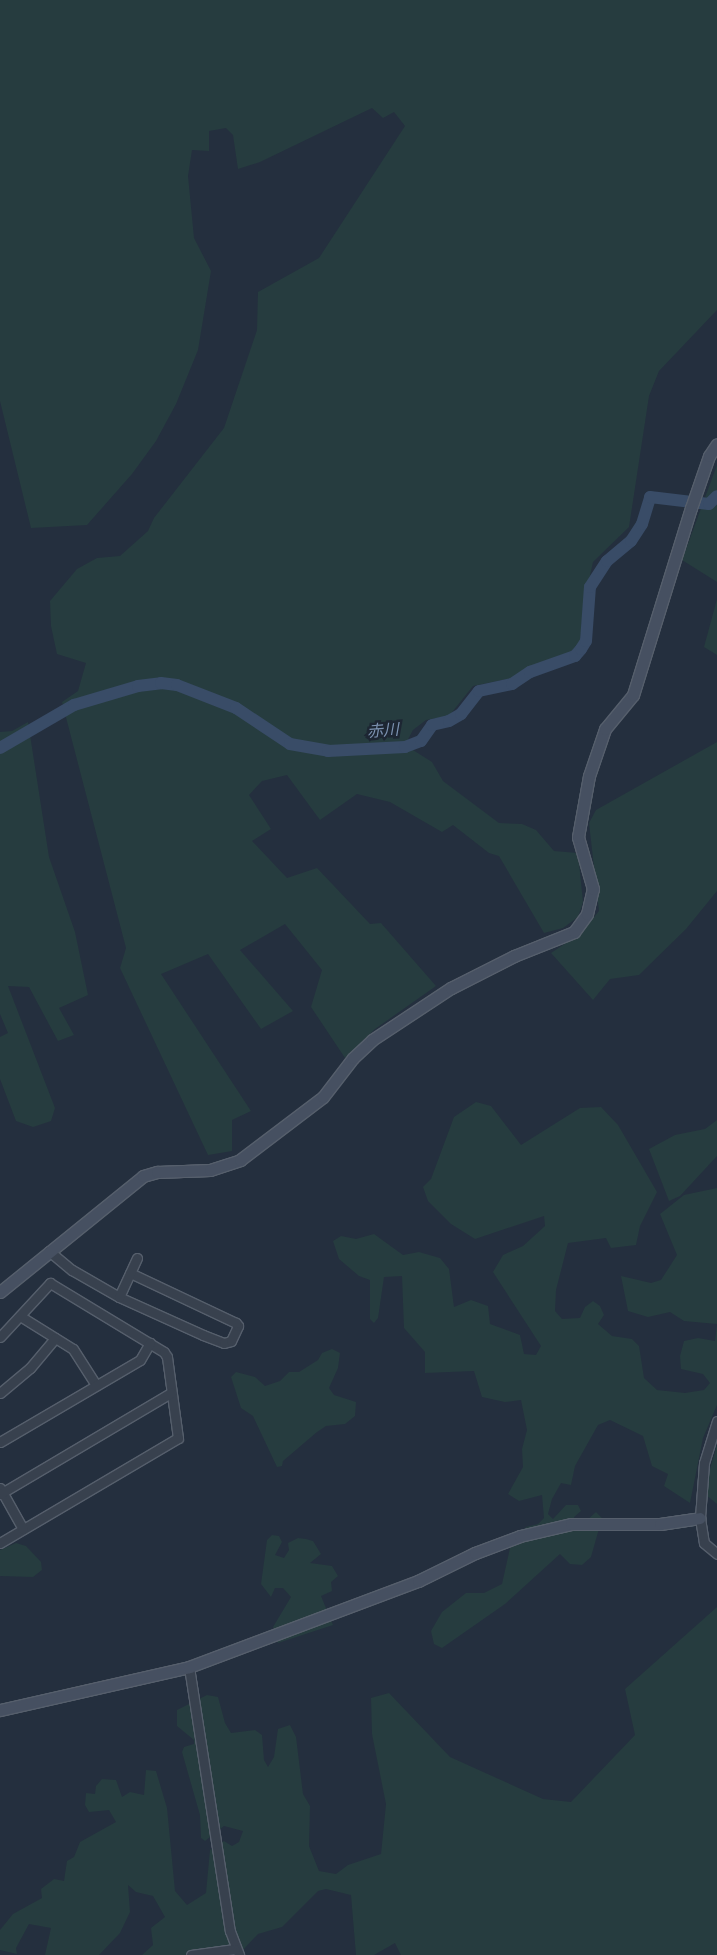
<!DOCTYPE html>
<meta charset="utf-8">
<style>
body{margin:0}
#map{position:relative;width:717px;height:1955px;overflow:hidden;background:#242f3e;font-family:"Sofia Sans Condensed","Noto Sans JP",sans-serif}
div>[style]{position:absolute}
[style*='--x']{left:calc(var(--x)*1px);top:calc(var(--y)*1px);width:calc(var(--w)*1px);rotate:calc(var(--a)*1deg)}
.green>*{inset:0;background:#263c3f}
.river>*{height:12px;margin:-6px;padding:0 6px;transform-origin:6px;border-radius:6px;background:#394c67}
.roads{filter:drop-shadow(1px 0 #565f6c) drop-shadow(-1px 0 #565f6c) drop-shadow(0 1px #565f6c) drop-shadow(0 -1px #565f6c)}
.street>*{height:9px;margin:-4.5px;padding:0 4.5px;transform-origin:4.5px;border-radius:4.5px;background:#38414e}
.secondary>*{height:11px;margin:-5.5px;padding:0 5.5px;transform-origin:5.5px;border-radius:5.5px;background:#465061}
span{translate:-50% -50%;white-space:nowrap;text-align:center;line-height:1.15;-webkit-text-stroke:5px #1d2633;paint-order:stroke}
.water-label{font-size:16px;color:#7c92b1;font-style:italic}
</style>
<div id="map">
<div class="green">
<i style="clip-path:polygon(0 0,717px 0,717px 310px,659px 371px,649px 396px,629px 527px,593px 562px,583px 607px,580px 645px,574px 652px,558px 656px,517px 677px,473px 686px,449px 716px,426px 720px,413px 730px,405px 745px,432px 762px,443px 781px,499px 823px,522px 824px,536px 830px,554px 851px,578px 853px,583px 902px,578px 917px,563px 928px,544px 933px,499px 856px,489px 853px,453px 825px,442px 832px,390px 802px,357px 794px,320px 820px,287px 775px,262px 781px,249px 795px,271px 829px,252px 841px,287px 878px,317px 868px,370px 924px,381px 923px,436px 986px,375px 1029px,345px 1058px,311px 1007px,322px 970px,285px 924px,240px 950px,293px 1011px,261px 1029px,208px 954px,161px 974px,251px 1111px,232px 1120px,232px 1151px,208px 1155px,120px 968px,126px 948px,62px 702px,78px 691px,86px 663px,57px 654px,51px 626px,50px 601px,77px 569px,97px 558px,120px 556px,148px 531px,154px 518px,224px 428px,257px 330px,258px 292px,319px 258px,405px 126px,394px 112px,383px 118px,372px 108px,260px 162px,238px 169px,233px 135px,226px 128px,209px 131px,209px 151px,192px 150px,188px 176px,194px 238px,211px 271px,198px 350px,176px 404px,156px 441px,132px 474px,87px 525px,31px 528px,0 401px)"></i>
<i style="clip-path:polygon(717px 465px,717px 582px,682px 560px)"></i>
<i style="clip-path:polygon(717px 599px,717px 655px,704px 647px)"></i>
<i style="clip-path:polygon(28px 722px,49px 857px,75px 932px,88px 995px,59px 1008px,74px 1035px,58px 1041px,29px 987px,8px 986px,55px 1108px,51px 1121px,33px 1127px,16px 1121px,0 1079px,0 1037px,8px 1033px,0 1014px,0 732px,12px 731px)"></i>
<i style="clip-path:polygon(717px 742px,717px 891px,686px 929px,639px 975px,610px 979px,593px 1000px,551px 953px,581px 933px,599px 911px,589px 823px,596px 810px)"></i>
<i style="clip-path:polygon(476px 1102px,491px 1106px,521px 1145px,580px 1108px,601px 1107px,618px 1125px,657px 1192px,640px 1226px,636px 1245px,611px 1248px,606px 1238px,568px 1243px,556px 1290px,555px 1311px,562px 1319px,580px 1318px,585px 1307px,593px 1301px,600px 1306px,604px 1315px,598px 1324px,612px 1336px,632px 1339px,639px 1346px,644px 1378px,657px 1390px,685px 1393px,704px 1390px,710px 1383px,703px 1374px,681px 1369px,680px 1356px,684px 1341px,698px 1338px,715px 1341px,717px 1324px,684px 1321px,670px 1312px,648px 1317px,628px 1311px,621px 1276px,651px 1283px,661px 1280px,677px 1255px,660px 1214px,684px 1195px,717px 1188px,717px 1405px,703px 1438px,690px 1503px,664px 1486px,668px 1474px,652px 1466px,643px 1436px,610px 1420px,598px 1425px,575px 1466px,571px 1485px,561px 1483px,552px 1499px,548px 1514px,553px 1519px,566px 1505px,578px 1505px,581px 1511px,574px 1517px,578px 1528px,596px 1512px,602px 1518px,591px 1557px,582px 1565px,570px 1564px,560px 1554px,505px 1604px,442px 1648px,434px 1644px,431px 1631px,442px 1612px,466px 1593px,484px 1593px,502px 1584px,510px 1548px,526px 1527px,538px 1524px,544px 1518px,542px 1495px,519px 1501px,508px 1494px,523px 1467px,522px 1449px,527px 1430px,521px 1400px,505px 1402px,482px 1397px,474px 1371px,425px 1373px,425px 1352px,404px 1328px,402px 1276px,384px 1277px,378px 1318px,374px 1323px,370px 1319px,370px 1280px,359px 1276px,339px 1259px,333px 1241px,341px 1236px,356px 1239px,374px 1234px,403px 1255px,419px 1252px,440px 1258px,449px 1269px,454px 1307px,471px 1300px,488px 1306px,490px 1324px,520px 1335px,524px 1354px,536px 1355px,541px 1346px,493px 1272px,503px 1255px,523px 1246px,545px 1226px,544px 1216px,475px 1239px,451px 1224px,428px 1201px,423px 1187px,431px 1179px,454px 1117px)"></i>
<i style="clip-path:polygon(717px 1120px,717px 1156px,680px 1196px,669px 1201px,649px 1149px,675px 1135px,705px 1129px)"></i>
<i style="clip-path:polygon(332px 1349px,340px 1353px,338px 1368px,329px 1388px,334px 1395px,356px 1402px,355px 1416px,345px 1424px,326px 1426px,317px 1432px,283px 1461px,282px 1466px,277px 1467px,253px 1416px,241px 1408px,231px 1377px,236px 1372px,255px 1377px,265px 1386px,280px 1381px,289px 1372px,299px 1372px,318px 1360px,322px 1353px)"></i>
<i style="clip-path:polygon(717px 1445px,717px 1504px,705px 1494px,706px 1471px,710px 1469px)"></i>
<i style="clip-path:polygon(272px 1535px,279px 1536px,282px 1542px,275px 1555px,284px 1558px,289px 1550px,288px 1543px,298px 1538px,306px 1539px,313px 1541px,321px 1554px,310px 1563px,332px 1566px,338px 1576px,331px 1582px,332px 1591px,321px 1596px,333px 1625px,278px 1643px,273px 1627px,291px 1597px,283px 1588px,275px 1588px,271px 1597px,261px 1584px,267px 1540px)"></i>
<i style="clip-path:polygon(16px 1543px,26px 1546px,41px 1562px,42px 1570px,33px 1577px,0 1576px,0 1550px)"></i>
<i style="clip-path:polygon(717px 1607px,717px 1955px,401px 1955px,395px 1943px,374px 1955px,356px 1955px,351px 1895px,326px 1889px,318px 1891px,282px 1927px,258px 1934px,241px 1952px,222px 1955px,142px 1955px,153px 1945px,151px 1928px,165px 1917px,153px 1896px,136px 1892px,128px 1885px,130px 1912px,120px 1933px,99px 1955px,45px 1955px,51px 1928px,29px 1924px,16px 1948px,17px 1954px,0 1950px,0 1930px,13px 1914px,42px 1898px,41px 1889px,54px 1879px,64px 1881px,67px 1861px,74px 1857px,80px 1842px,116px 1822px,109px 1810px,89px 1812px,85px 1805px,86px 1793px,95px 1794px,96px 1786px,102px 1779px,116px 1780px,122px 1797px,130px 1792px,144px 1795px,146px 1770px,156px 1771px,167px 1808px,175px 1891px,187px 1905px,206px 1893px,210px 1850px,224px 1841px,232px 1846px,239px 1842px,243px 1831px,224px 1826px,205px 1841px,201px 1838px,200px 1815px,182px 1752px,184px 1747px,194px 1744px,194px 1740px,177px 1726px,177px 1710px,207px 1695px,218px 1697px,225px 1723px,231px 1733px,255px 1730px,262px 1735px,264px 1760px,268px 1767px,274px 1757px,278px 1729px,290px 1725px,296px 1737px,303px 1794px,310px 1806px,309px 1846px,319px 1871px,336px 1874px,348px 1865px,381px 1854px,386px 1804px,372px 1734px,371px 1698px,389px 1693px,450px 1757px,543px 1799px,571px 1802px,635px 1735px,625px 1689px)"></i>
</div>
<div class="river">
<i style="--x:0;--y:748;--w:86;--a:-30.2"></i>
<i style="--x:74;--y:705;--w:67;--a:-16.5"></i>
<i style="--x:138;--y:686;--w:23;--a:-7"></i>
<i style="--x:161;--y:683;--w:16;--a:7"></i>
<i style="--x:177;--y:685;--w:63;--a:21.3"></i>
<i style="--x:236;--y:708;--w:65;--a:33.7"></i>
<i style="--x:290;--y:744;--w:39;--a:10"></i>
<i style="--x:328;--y:751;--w:77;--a:-3"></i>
<i style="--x:405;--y:747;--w:17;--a:-21"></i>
<i style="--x:421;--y:741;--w:19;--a:-55"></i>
<i style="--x:432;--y:725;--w:17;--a:-13"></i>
<i style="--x:449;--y:721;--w:14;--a:-30"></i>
<i style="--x:461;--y:714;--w:29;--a:-52"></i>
<i style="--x:479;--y:691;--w:34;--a:-12"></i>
<i style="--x:512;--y:684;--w:22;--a:-34"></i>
<i style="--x:530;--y:672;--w:48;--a:-19.6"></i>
<i style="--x:575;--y:656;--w:9;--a:-49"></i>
<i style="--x:581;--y:649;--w:9;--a:-58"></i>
<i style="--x:586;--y:641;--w:54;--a:-85.8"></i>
<i style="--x:590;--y:587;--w:31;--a:-57"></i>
<i style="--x:607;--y:561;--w:31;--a:-40"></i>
<i style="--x:631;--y:541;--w:20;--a:-57"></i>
<i style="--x:642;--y:524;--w:28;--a:-73"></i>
<i style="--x:650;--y:497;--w:59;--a:6.8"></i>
<i style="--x:709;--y:504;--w:11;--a:-45"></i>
</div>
<div class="roads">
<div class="street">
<i style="--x:49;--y:1251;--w:30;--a:40"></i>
<i style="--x:72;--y:1270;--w:54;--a:29.9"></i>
<i style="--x:119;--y:1297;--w:92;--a:24.3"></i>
<i style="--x:203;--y:1335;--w:22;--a:21"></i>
<i style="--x:224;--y:1343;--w:7;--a:-16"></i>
<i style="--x:231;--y:1341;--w:17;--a:-65"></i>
<i style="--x:238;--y:1326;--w:4;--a:-124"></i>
<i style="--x:236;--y:1323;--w:117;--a:-154.7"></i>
<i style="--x:119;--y:1297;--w:43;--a:-65.2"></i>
<i style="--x:20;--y:1316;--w:62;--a:31.9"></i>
<i style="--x:73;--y:1349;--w:43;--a:57.4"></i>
<i style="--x:0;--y:1337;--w:74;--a:-47.2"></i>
<i style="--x:50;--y:1283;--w:133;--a:31.2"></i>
<i style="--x:164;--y:1352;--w:6;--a:59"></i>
<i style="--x:167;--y:1357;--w:82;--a:82.3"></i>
<i style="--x:178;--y:1438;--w:207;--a:149.5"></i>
<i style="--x:0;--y:1393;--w:39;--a:-40"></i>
<i style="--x:30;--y:1368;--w:39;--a:-50"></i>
<i style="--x:717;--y:1421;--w:44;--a:107.2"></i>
<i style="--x:704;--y:1463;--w:55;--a:94.2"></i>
<i style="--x:700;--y:1518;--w:25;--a:81"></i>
<i style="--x:704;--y:1543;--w:17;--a:40"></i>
<i style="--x:0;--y:1442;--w:162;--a:-30.4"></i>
<i style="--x:140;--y:1360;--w:20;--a:-60"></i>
<i style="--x:0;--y:1488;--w:47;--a:60.7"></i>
<i style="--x:0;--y:1494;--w:199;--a:-30.6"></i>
<i style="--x:189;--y:1667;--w:267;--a:81.2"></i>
<i style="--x:230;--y:1931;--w:26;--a:69"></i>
<i style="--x:191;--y:1955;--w:44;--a:-7.8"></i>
</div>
<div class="secondary">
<i style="--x:0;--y:1292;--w:184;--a:-39"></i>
<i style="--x:143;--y:1176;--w:15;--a:-16"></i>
<i style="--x:157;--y:1172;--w:53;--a:-2.2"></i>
<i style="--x:210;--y:1170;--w:32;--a:-18"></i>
<i style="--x:240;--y:1160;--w:104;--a:-37.2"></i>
<i style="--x:323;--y:1097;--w:49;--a:-52.4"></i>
<i style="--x:353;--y:1058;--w:26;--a:-43"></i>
<i style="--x:372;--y:1040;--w:95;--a:-33.4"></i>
<i style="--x:451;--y:988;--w:71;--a:-26.9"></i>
<i style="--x:514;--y:956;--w:65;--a:-21.8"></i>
<i style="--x:574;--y:932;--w:22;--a:-54"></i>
<i style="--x:587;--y:914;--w:26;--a:-77"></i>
<i style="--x:593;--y:889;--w:54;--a:-106.1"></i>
<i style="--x:578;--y:837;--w:62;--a:-79.8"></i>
<i style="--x:589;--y:776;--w:50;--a:-71.2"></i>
<i style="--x:605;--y:729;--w:44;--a:-50.5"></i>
<i style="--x:633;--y:695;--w:196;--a:-72.8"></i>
<i style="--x:691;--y:508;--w:55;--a:-70.9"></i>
<i style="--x:709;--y:456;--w:14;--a:-56"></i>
<i style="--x:0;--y:1710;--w:194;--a:-12.8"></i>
<i style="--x:189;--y:1667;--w:245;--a:-20.6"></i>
<i style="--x:418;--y:1581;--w:64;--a:-26.2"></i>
<i style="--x:475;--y:1553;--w:48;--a:-20.7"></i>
<i style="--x:520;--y:1536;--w:52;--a:-13.2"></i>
<i style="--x:571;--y:1524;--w:89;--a:0"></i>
<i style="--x:660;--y:1524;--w:40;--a:-8.5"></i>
</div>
</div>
<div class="water-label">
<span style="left:383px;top:732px;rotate:-4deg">赤川</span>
</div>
</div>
